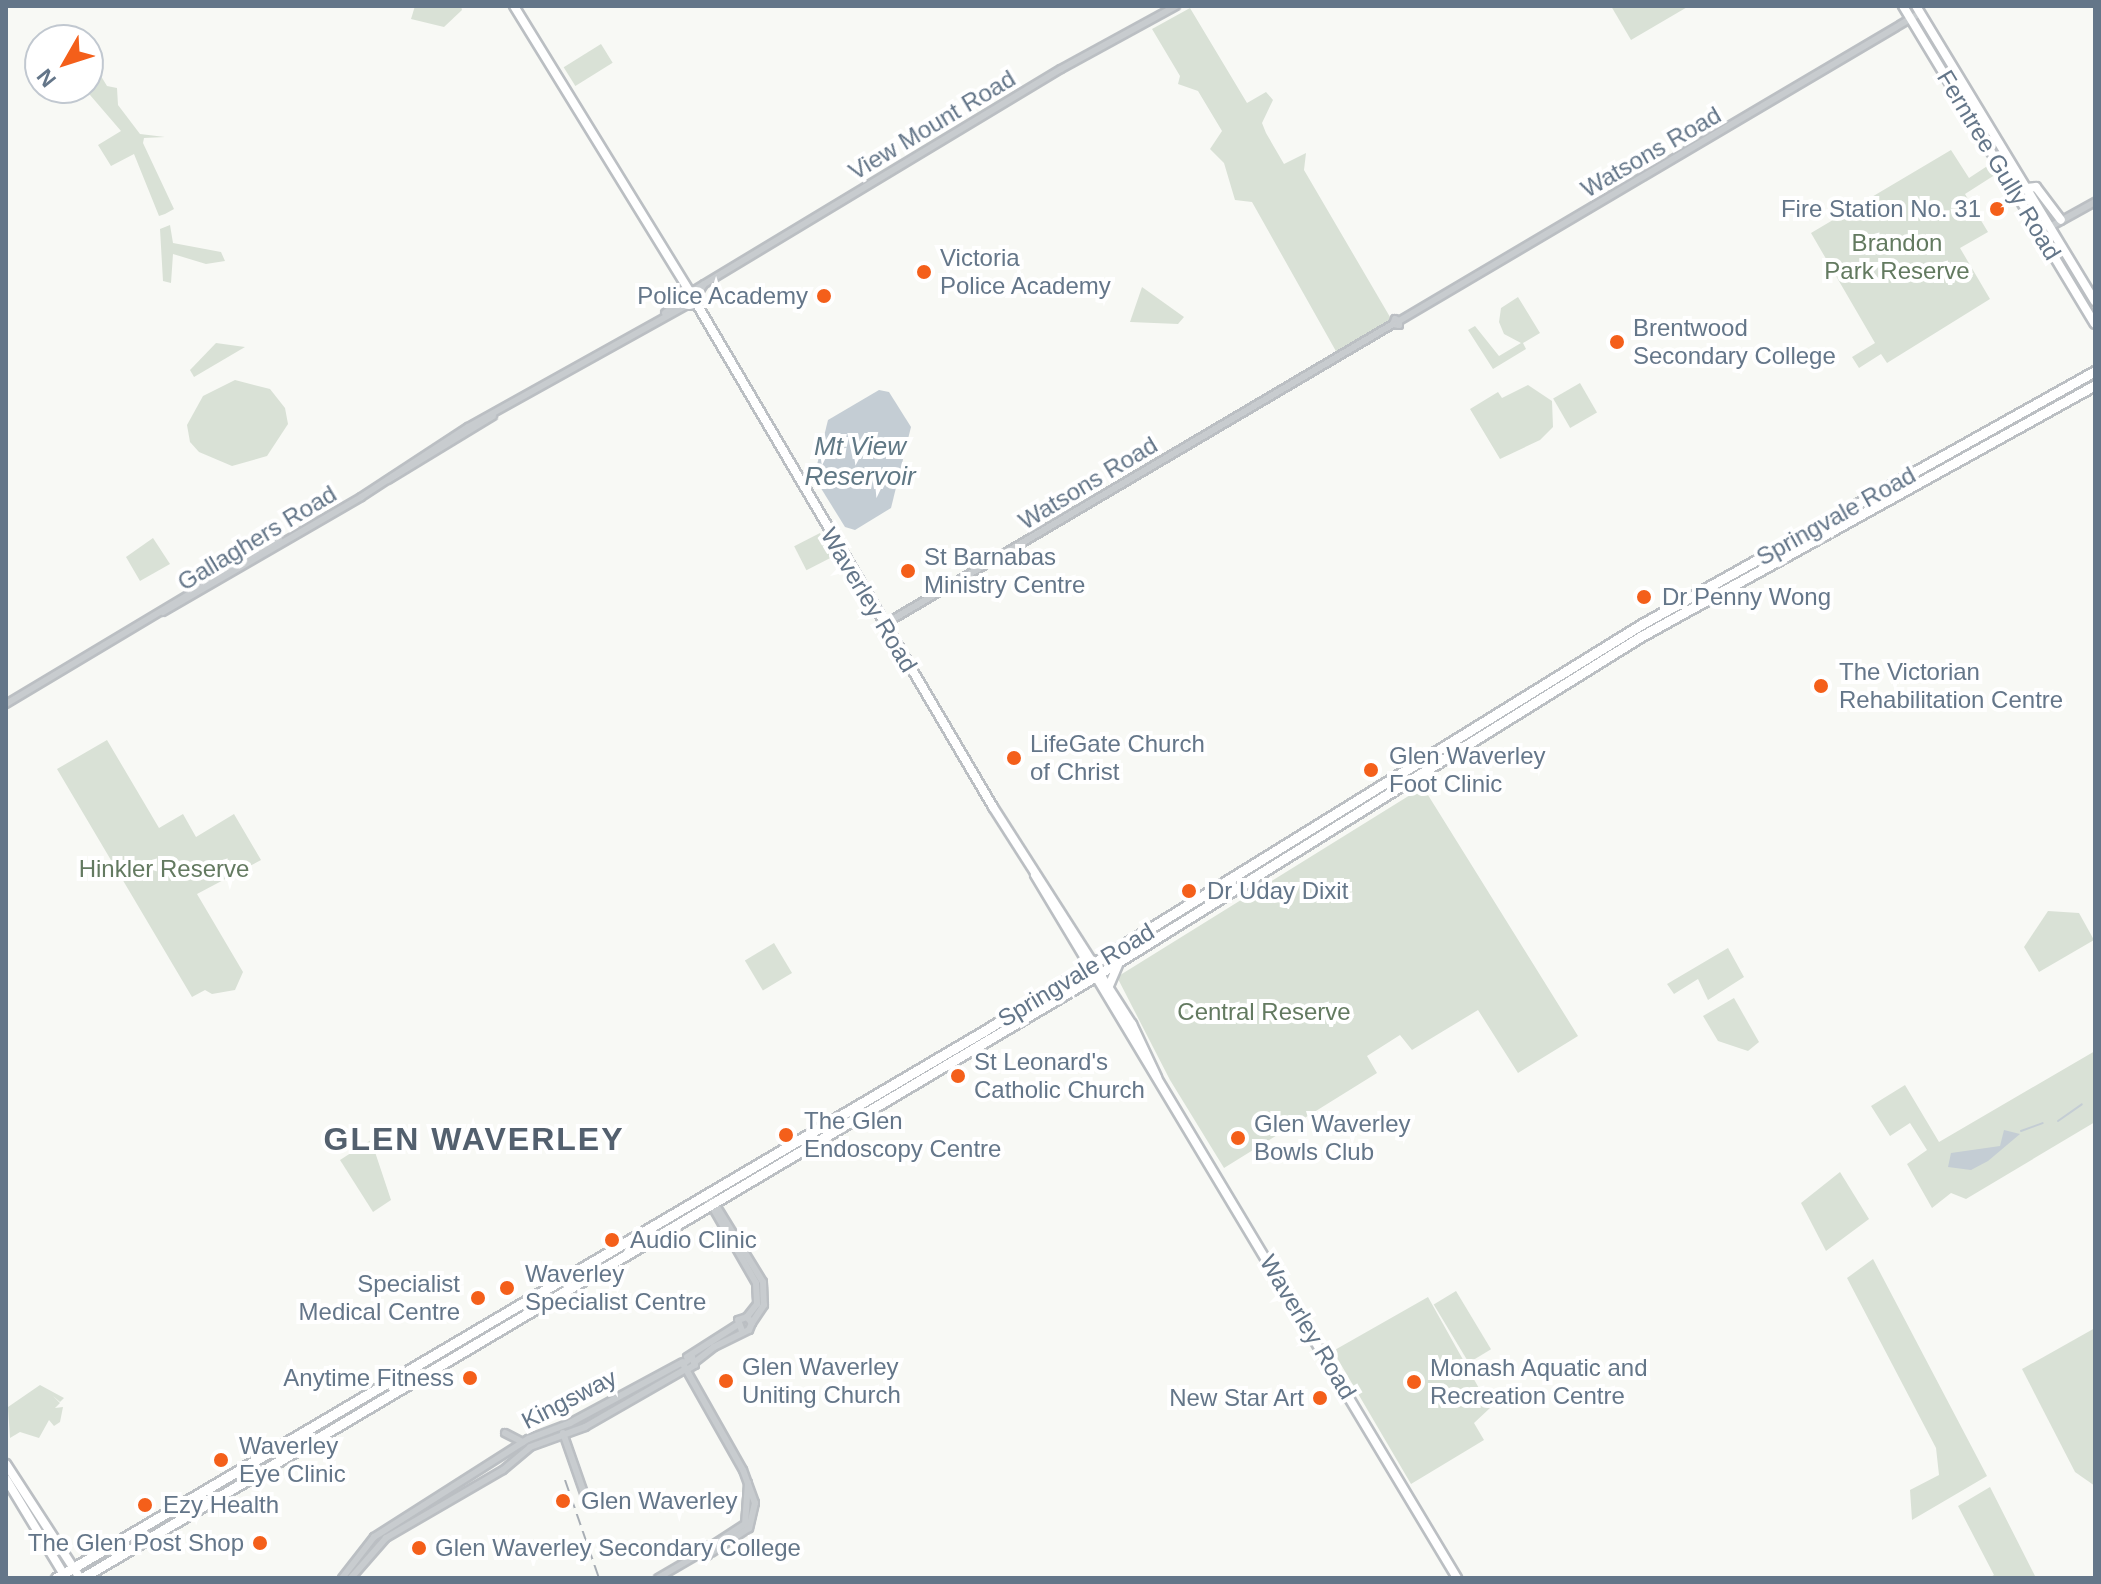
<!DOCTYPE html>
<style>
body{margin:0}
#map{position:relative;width:2101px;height:1584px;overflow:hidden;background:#f8f9f5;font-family:Arial,sans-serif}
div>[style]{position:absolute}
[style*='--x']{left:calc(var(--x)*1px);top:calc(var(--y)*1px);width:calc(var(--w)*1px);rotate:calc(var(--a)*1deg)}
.green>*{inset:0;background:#d9e1d6;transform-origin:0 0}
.water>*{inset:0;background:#c4cdd4}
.stream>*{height:2px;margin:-1px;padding:0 1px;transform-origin:1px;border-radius:1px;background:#c4cdd4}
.roads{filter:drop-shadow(2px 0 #bbbfc3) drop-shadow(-2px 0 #bbbfc3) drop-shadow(0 2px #bbbfc3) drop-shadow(0 -2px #bbbfc3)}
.minor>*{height:6px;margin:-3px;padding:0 3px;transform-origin:3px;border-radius:3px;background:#c8cccf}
.minor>.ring{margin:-3px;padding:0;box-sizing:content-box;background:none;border:6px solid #c8cccf;border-radius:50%}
.major>*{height:8px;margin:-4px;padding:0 4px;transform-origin:4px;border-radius:4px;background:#fff}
.major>.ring{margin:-4px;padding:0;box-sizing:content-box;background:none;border:8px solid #fff;border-radius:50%}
.highway>*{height:9px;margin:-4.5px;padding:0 4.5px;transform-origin:4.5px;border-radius:4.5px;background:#fff}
.rail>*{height:2px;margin-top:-1px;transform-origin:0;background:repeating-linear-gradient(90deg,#a7adb4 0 12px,transparent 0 18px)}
.dots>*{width:22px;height:22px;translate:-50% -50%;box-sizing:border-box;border:4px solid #fff;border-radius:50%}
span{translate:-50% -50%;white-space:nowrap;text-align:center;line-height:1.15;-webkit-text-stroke:8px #fff;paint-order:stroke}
.street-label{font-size:24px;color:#647689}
.poi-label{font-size:24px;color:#647689}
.right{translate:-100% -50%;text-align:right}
.left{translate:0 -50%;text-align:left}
.park-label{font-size:24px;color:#637a60}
.water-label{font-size:26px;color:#607885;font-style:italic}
.district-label{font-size:32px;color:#53606e;font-weight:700;letter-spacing:2px}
.frame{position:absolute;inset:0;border:8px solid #647689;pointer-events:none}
.north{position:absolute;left:24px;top:24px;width:80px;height:80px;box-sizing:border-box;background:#fff;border:2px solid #c1c8d0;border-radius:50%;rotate:231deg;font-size:22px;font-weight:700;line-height:32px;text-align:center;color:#647689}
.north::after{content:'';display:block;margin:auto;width:28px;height:36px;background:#f45f1a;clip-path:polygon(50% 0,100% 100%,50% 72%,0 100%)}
</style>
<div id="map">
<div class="green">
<i style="clip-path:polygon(415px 6px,461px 6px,462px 10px,444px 27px,411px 19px)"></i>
<i style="clip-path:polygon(1611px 6px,1689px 6px,1631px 40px)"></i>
<i style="clip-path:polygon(1190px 8px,1247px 103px,1266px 92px,1273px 100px,1262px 123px,1266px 133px,1284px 164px,1306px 153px,1304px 170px,1390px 317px,1388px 325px,1337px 353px,1252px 202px,1235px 200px,1224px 163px,1210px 149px,1222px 131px,1198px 91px,1178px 84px,1180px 76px,1152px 29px)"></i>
<i style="left:601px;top:44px;width:22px;height:44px;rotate:58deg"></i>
<i style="clip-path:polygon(90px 58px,107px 86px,117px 88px,118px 105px,140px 134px,165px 137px,144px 138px,143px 143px,174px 209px,165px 214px,159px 216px,134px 154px,111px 166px,98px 145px,121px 131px,84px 88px,88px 88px)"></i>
<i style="clip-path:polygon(1951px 150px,1969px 178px,1995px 161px,2001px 171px,1965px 194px,1988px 232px,1960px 248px,1990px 299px,1887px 363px,1881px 354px,1859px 368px,1852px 357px,1875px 343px,1811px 233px)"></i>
<i style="clip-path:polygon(170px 225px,173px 243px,221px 252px,225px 261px,206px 264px,173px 254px,171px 283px,163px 281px,160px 229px)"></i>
<i style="clip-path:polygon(1142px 287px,1184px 317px,1178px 324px,1130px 322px)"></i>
<i style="clip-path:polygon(1518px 297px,1540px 333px,1523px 343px,1526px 349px,1493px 369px,1468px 330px,1475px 326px,1499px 356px,1521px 343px,1504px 334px,1499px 322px,1501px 308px)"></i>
<i style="clip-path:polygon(216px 343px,245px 347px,194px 377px,190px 370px)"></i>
<i style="clip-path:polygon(235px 380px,270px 389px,285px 408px,288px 424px,267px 456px,232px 466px,199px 452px,190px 442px,187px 425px,203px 396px)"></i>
<i style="left:1580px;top:383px;width:34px;height:31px;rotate:60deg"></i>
<i style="clip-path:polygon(1528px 385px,1552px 401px,1553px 427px,1540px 440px,1500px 459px,1470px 409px,1498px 392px,1502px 398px)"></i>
<i style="left:820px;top:533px;width:27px;height:29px;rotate:63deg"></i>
<i style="clip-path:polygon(153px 538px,170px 564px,140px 581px,126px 557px)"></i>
<i style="clip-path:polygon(107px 740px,159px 828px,183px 814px,196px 837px,234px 814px,261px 860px,197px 894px,243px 972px,235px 990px,212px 994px,205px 990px,192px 997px,57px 769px)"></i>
<i style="clip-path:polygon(1423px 787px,1578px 1036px,1518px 1073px,1478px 1010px,1412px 1050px,1400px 1035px,1367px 1056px,1377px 1073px,1224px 1168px,1170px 1080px,1117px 977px)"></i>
<i style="clip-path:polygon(2048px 911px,2079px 913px,2094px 940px,2039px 972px,2024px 947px)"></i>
<i style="left:774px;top:943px;width:35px;height:34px;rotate:59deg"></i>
<i style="clip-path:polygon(1728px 948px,1744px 977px,1708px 1000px,1698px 979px,1674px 994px,1667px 984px)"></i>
<i style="clip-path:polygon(1734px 998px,1759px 1042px,1748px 1051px,1718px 1041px,1703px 1016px)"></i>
<i style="clip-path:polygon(2095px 1051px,2095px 1122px,1966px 1199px,1951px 1193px,1932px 1208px,1907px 1164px,1927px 1150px,1910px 1123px,1890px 1136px,1871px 1106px,1905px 1085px,1939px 1142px)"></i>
<i style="clip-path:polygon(371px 1140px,391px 1200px,373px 1212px,340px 1160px)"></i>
<i style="clip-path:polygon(1840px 1172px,1869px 1219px,1826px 1251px,1801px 1203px)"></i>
<i style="clip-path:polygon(1873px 1259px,1987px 1476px,1912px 1520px,1910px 1490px,1939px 1475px,1936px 1448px,1847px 1278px)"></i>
<i style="left:1456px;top:1291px;width:68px;height:26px;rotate:59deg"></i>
<i style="clip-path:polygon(1428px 1297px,1490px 1408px,1474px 1423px,1484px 1440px,1411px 1484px,1333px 1351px)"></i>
<i style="clip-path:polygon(2095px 1328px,2095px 1486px,2075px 1472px,2022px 1369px)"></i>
<i style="clip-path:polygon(40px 1385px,64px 1398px,60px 1402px,53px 1396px,60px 1403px,55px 1408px,63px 1407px,60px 1422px,54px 1426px,49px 1420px,39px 1438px,20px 1432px,10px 1438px,8px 1407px)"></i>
<i style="clip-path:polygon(1990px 1487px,2036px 1578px,1989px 1578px,1994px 1575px,1958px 1506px)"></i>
</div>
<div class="water">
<i style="clip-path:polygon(879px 390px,889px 392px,911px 427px,891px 508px,855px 530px,845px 527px,814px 477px,828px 420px)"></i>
<i style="clip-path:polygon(2004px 1130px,2020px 1134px,1988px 1161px,1971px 1170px,1948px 1167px,1951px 1153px,2000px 1146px)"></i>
</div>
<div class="stream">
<i style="--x:2058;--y:1121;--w:29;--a:-35"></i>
<i style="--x:2021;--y:1131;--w:23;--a:-20"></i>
</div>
<div class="roads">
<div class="minor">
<i style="--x:2041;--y:232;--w:62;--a:-29.1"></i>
<i style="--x:691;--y:292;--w:432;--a:-31.1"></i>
<i style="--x:1061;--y:69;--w:131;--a:-28.7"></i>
<i style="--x:696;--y:297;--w:15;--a:-58"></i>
<i style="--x:665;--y:313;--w:22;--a:-39"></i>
<i style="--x:1395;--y:319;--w:4;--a:27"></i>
<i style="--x:1399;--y:321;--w:4;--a:90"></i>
<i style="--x:1399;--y:325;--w:6;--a:-171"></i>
<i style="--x:1393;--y:324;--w:5;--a:-68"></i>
<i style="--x:1399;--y:321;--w:605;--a:-30.59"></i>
<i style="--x:388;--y:480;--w:123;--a:-31.4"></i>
<i style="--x:163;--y:612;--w:229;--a:-30.1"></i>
<i style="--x:361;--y:497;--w:128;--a:-33.2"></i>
<i style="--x:468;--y:427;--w:251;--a:-29.1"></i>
<i style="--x:883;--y:625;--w:592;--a:-30.55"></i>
<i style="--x:6;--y:704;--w:319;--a:-30.9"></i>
<i style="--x:709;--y:1194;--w:103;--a:58.5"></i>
<i style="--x:763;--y:1282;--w:23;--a:88"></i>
<i style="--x:764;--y:1305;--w:22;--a:124"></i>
<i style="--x:706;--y:1196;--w:100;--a:60.1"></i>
<i style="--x:756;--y:1283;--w:21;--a:87"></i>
<i style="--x:757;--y:1304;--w:16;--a:128"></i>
<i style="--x:687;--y:1357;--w:59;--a:-32.6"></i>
<i style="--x:695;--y:1362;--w:24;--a:-38"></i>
<i style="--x:714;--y:1347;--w:39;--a:-26"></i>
<i style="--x:749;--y:1330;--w:8;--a:-67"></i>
<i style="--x:752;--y:1323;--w:8;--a:-130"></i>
<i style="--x:747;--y:1317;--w:9;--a:162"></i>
<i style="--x:738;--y:1320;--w:12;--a:70"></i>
<i style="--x:688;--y:1369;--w:8;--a:-30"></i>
<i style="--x:695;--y:1365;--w:9;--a:-111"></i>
<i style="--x:692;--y:1357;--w:11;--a:142"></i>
<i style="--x:683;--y:1364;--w:122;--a:60.5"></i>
<i style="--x:743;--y:1470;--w:35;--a:70"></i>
<i style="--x:755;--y:1503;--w:26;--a:103"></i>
<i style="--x:749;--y:1528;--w:45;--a:146.7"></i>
<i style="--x:505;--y:1433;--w:20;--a:27"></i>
<i style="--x:563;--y:1433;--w:64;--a:70.7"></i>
<i class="ring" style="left:698px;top:1545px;width:6px;height:6px"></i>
<i style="--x:708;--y:1548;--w:44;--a:-33"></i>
<i style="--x:745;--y:1524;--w:41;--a:-85.8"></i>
<i style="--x:342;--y:1578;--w:52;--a:-52"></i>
<i style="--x:374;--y:1537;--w:183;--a:-32.5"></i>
<i style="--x:528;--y:1439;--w:45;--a:-20.9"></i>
<i style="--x:570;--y:1423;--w:128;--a:-28.4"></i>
<i style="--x:351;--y:1578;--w:53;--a:-48.8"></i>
<i style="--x:386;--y:1538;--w:135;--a:-30.2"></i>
<i style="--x:503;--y:1470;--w:35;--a:-40"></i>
<i style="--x:530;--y:1447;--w:59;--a:-20"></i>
<i style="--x:585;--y:1427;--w:116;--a:-29.9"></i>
<i style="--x:658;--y:1578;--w:48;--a:-30.3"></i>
</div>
<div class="major">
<i style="--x:514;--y:6;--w:334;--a:58.4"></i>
<i style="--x:1903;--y:6;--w:371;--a:58.9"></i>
<i style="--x:1916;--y:6;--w:345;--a:58.8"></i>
<i style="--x:2027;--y:188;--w:9;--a:-6"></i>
<i style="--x:2036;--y:187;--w:41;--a:52.9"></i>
<i class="ring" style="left:682px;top:291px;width:6px;height:6px"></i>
<i style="--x:695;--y:301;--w:587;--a:59.5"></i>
<i style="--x:993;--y:807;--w:258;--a:57.4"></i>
<i style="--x:1132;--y:1024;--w:59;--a:64.7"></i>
<i style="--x:1035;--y:875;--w:820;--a:59.02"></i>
<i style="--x:1109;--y:986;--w:26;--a:-67"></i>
<i style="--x:6;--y:1464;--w:136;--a:57"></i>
<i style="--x:6;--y:1479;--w:116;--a:58.8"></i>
</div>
<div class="highway">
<i style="--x:56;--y:1578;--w:1077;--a:-30.52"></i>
<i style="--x:984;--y:1031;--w:774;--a:-31.74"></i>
<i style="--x:1642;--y:624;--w:519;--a:-29.18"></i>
<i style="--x:82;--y:1578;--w:1177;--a:-30.7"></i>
<i style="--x:1094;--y:977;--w:643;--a:-31.91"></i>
<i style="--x:1640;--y:637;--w:520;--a:-28.98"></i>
</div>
</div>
<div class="rail">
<i style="--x:565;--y:1480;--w:104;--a:70.9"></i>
</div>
<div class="dots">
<i style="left:1997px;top:209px;background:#f45f1a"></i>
<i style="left:924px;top:272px;background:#f45f1a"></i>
<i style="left:824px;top:296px;background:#f45f1a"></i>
<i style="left:1617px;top:342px;background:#f45f1a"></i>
<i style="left:908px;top:571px;background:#f45f1a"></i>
<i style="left:1644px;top:597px;background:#f45f1a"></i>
<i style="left:1821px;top:686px;background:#f45f1a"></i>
<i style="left:1014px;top:758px;background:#f45f1a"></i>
<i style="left:1371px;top:770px;background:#f45f1a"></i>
<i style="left:1189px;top:891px;background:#f45f1a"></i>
<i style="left:958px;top:1076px;background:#f45f1a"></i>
<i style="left:786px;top:1135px;background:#f45f1a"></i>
<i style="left:1238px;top:1138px;background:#f45f1a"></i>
<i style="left:612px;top:1240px;background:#f45f1a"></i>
<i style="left:507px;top:1288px;background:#f45f1a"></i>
<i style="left:478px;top:1298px;background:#f45f1a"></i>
<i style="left:470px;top:1378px;background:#f45f1a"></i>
<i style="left:726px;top:1381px;background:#f45f1a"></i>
<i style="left:1414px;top:1382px;background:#f45f1a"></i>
<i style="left:1320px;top:1398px;background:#f45f1a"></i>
<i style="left:221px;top:1460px;background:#f45f1a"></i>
<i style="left:563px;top:1501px;background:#f45f1a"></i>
<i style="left:145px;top:1505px;background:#f45f1a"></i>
<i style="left:260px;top:1543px;background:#f45f1a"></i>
<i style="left:419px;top:1548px;background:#f45f1a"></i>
</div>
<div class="street-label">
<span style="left:932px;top:125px;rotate:-31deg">View Mount Road</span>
<span style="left:1651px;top:152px;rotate:-30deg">Watsons Road</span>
<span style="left:1999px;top:165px;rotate:59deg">Ferntree Gully Road</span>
<span style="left:1088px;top:483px;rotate:-31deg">Watsons Road</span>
<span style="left:1836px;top:516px;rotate:-29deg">Springvale Road</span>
<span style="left:257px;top:538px;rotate:-31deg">Gallaghers Road</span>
<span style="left:869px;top:600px;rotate:59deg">Waverley Road</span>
<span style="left:1076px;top:975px;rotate:-31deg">Springvale Road</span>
<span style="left:1308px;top:1327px;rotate:59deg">Waverley Road</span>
<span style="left:569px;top:1399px;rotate:-27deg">Kingsway</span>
</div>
<div class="poi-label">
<span class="right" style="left:1981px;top:209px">Fire Station No. 31</span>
<span class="left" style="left:940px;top:272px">Victoria<br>Police Academy</span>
<span class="right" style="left:808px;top:296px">Police Academy</span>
<span class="left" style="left:1633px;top:342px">Brentwood<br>Secondary College</span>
<span class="left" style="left:924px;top:571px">St Barnabas<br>Ministry Centre</span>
<span class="left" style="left:1662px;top:597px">Dr Penny Wong</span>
<span class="left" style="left:1839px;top:686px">The Victorian<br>Rehabilitation Centre</span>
<span class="left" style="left:1030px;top:758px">LifeGate Church<br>of Christ</span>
<span class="left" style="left:1389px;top:770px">Glen Waverley<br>Foot Clinic</span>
<span class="left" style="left:1207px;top:891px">Dr Uday Dixit</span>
<span class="left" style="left:974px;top:1076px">St Leonard's<br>Catholic Church</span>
<span class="left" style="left:804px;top:1135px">The Glen<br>Endoscopy Centre</span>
<span class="left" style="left:1254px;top:1138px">Glen Waverley<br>Bowls Club</span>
<span class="left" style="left:630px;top:1240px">Audio Clinic</span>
<span class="left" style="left:525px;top:1288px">Waverley<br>Specialist Centre</span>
<span class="right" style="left:460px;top:1298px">Specialist<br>Medical Centre</span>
<span class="left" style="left:742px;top:1381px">Glen Waverley<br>Uniting Church</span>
<span class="left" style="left:1430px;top:1382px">Monash Aquatic and<br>Recreation Centre</span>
<span class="right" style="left:454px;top:1378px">Anytime Fitness</span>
<span class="right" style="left:1304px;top:1398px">New Star Art</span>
<span class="left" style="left:239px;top:1460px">Waverley<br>Eye Clinic</span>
<span class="left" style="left:581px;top:1501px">Glen Waverley</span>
<span class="left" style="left:163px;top:1505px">Ezy Health</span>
<span class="right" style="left:244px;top:1543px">The Glen Post Shop</span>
<span class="left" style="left:435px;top:1548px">Glen Waverley Secondary College</span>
</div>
<div class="park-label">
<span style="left:1897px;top:257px">Brandon<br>Park Reserve</span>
<span style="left:164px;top:869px">Hinkler Reserve</span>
<span style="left:1264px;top:1012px">Central Reserve</span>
</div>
<div class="water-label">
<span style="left:860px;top:462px">Mt View<br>Reservoir</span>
</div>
<div class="district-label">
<span style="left:474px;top:1139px">GLEN WAVERLEY</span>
</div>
<div class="frame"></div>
<div class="north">N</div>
</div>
